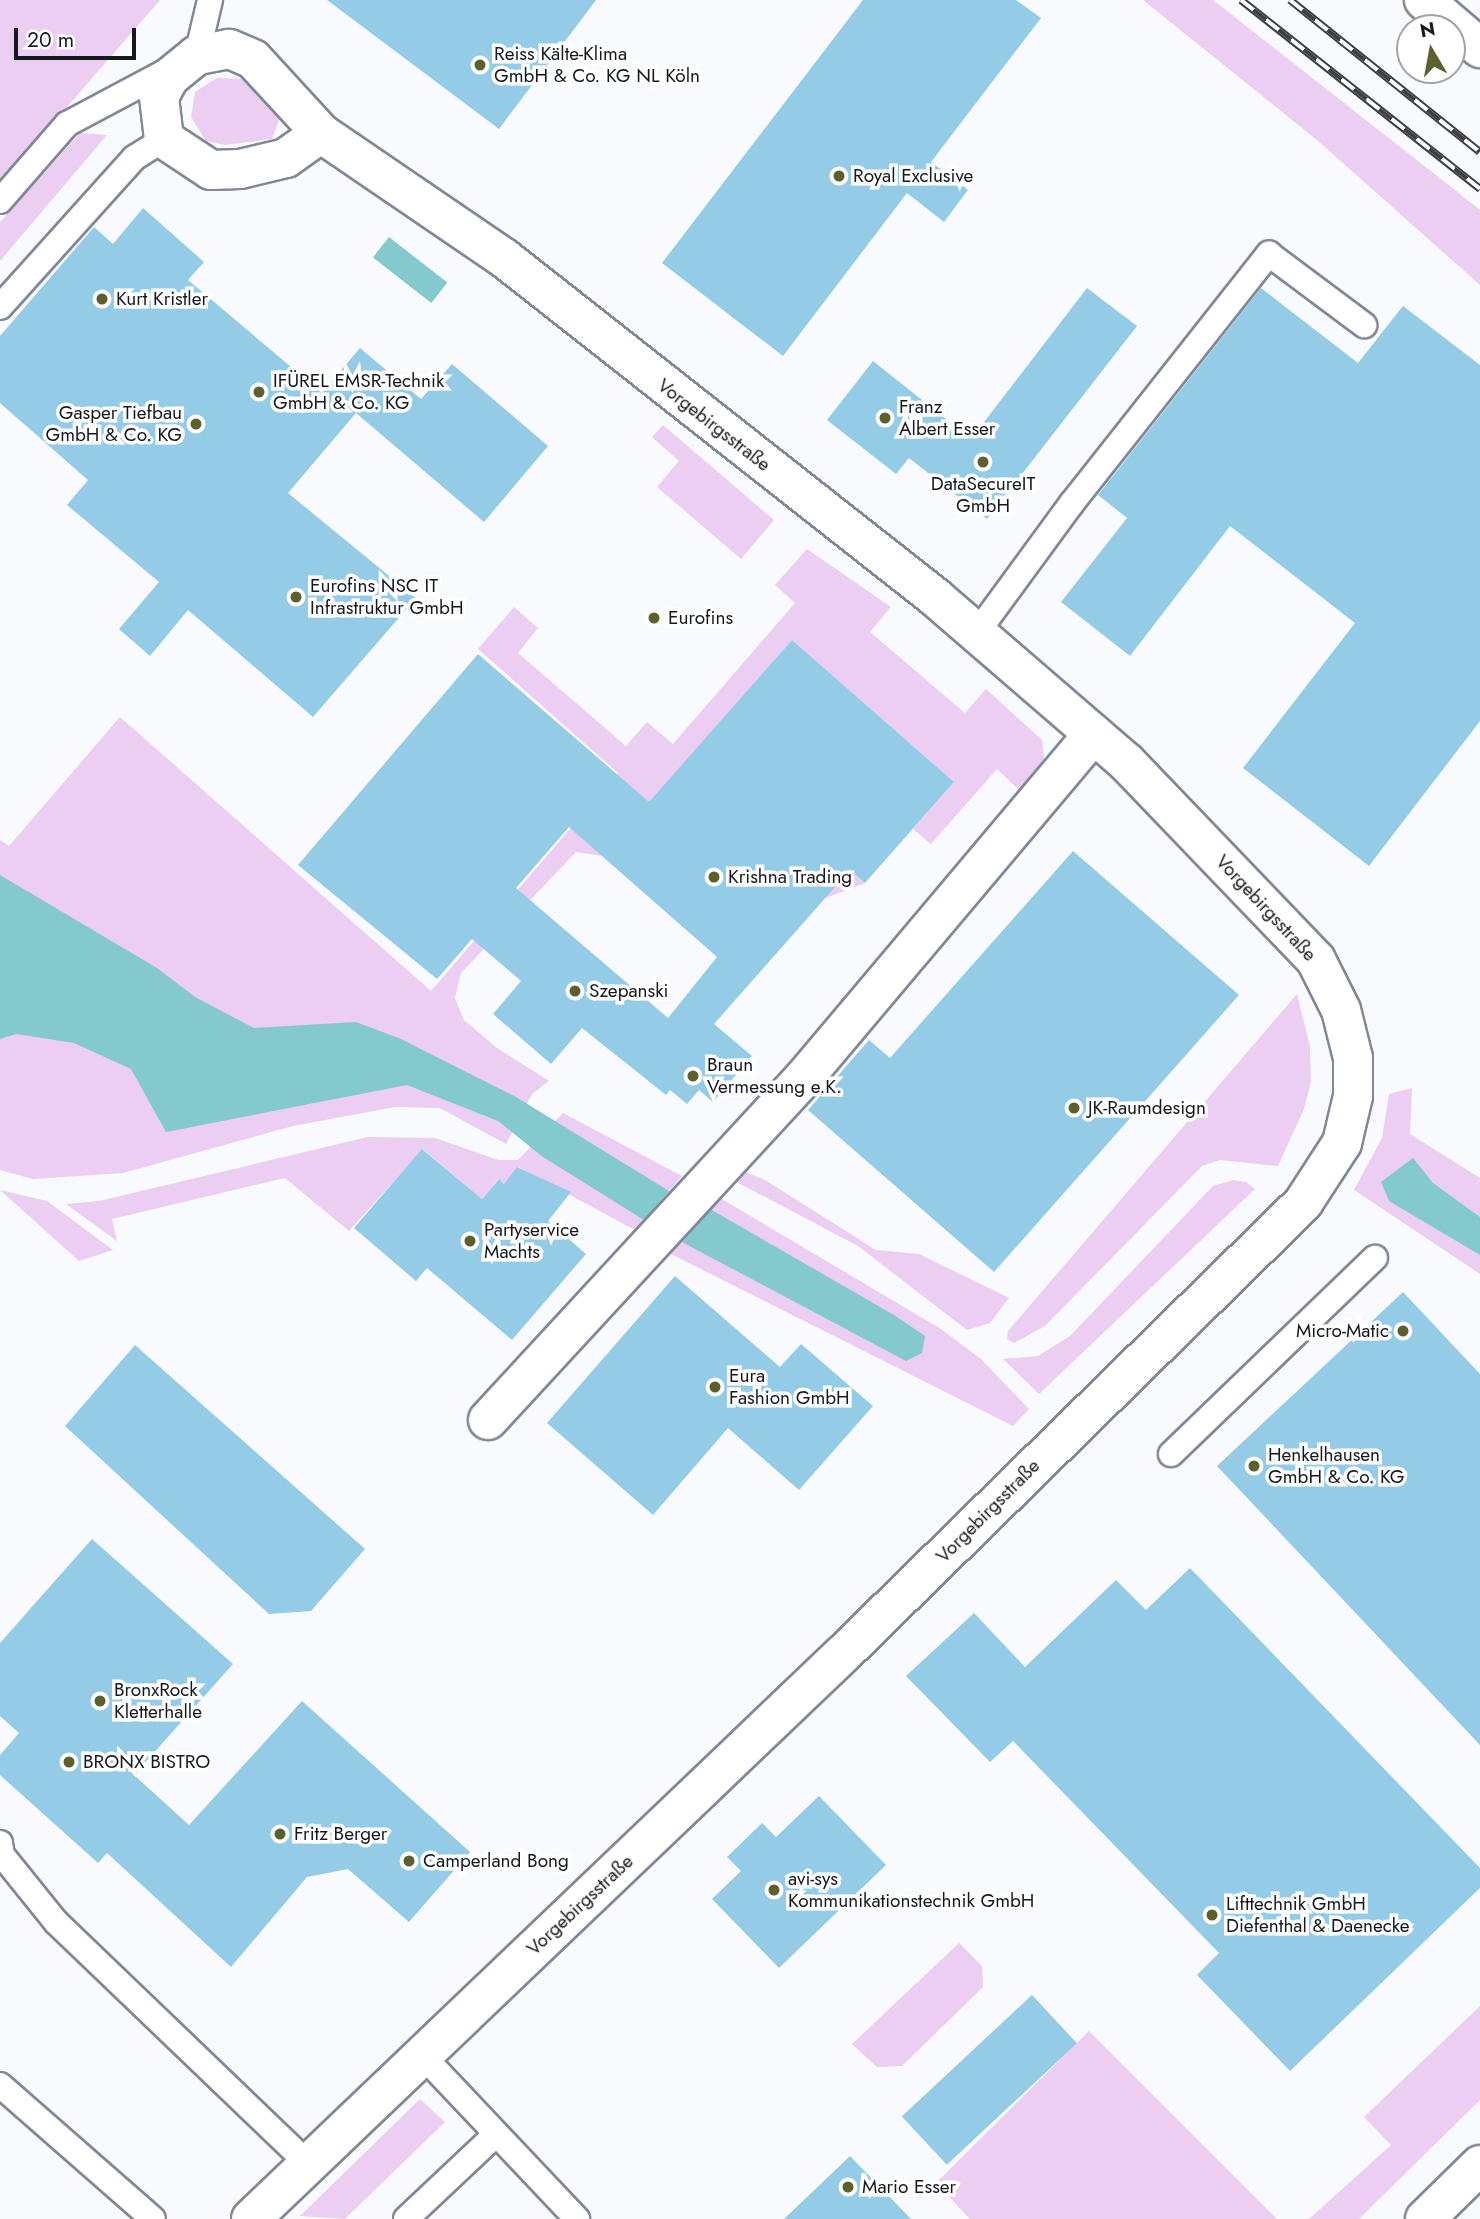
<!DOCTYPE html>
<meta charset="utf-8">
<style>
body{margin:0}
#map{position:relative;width:1480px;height:2219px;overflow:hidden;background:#f8fafd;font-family:Jost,sans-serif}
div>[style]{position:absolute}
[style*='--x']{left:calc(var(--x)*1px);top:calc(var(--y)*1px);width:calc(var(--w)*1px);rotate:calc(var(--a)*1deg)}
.green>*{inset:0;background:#ebcef2}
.water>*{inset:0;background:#83c9cd;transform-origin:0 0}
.building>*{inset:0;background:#94cbe7;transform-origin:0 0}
.roads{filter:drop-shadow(2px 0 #818996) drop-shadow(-2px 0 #818996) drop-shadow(0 2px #818996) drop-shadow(0 -2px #818996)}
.lane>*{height:24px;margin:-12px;padding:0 12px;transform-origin:12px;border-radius:12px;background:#fff}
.street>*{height:38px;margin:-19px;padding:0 19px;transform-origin:19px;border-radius:19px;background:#fff}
.secondary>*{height:38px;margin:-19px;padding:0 19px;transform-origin:19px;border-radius:19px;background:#fff}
.rail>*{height:8px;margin-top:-4px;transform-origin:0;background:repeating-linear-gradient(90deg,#fff 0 16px,#3c3f44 0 32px);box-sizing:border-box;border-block:2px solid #3c3f44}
.dots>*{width:19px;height:19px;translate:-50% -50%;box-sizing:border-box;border:4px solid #fff;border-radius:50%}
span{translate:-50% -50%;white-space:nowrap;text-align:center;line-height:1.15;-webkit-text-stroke:7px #fff;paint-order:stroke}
.poi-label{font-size:19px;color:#15181d}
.left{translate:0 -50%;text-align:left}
.right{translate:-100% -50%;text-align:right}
.street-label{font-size:19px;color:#15181d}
.north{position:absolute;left:1396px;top:14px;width:70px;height:70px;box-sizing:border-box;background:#fff;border:2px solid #a1a3a5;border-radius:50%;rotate:350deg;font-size:19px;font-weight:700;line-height:28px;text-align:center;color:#15181d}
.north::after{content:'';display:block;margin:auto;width:24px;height:32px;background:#5c602d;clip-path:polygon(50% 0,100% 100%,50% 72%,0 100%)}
.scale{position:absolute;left:14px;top:28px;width:122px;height:32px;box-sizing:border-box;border:4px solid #15181d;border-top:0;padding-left:9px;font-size:21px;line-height:24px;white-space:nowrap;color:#15181d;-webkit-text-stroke:5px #fff;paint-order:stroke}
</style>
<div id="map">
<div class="green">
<i style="clip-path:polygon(0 0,160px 0,0 184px)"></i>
<i style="clip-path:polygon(1143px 0,1213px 0,1460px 194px,1480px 210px,1480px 285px,1317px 140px)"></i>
<i style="clip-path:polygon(217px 78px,243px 79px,264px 100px,279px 120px,272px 139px,225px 145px,206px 141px,191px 117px,195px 92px)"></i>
<i style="clip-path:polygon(80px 133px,107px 135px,0 261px,0 222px)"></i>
<i style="clip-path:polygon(663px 425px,774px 520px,741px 559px,657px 487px,679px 461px,652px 437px)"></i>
<i style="clip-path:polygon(807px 549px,891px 607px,870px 632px,965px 713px,986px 689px,1042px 740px,1045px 767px,1022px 793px,997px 769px,931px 844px,913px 829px,954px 782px,792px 640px,704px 741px,865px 883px,826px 898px,679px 769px,602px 856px,576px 852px,461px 973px,455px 998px,464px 1020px,497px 1048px,549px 1081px,532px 1094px,506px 1144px,440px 1108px,395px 1107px,293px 1126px,123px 1173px,33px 1179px,0 1170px,0 840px,9px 846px,120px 717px,431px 991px,618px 773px,478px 649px,514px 607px,538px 628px,518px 653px,626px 746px,647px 722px,673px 744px,795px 603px,775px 585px)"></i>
<i style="clip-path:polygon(1297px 994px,1310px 1046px,1311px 1082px,1304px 1109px,1278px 1166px,1220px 1160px,1202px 1166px,1045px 1326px,1014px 1343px,1007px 1339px,1008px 1331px)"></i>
<i style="clip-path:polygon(1412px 1088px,1410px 1134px,1480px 1178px,1480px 1274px,1354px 1190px,1382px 1138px,1389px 1094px)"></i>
<i style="clip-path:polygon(563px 1113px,682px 1176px,635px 1230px,518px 1167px,504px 1184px,498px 1179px,482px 1199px,423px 1149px,349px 1231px,285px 1178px,112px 1219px,117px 1241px,66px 1204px,99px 1201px,368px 1137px,435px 1138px,498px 1160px,518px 1160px)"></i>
<i style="clip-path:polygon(741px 1170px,765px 1180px,876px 1250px,919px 1254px,1009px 1298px,990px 1323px,967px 1330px,858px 1246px,731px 1179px)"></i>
<i style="clip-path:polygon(1233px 1180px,1246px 1182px,1255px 1189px,1039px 1394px,1003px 1359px,1038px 1356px,1070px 1336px,1213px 1186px)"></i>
<i style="clip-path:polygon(0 1190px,47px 1201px,113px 1250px,79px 1261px)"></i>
<i style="clip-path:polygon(720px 1198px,941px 1329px,981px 1359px,1029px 1409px,1013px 1426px,669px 1253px)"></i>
<i style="clip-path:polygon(959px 1943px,982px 1966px,983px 1987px,902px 2066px,877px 2067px,852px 2044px)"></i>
<i style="clip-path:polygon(1480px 2006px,1480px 2100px,1359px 2219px,1309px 2219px,1391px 2145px,1364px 2117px)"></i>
<i style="clip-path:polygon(1089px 2031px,1277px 2219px,970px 2219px,936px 2183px)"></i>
<i style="clip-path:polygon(420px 2099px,445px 2122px,345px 2219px,300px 2216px)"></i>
</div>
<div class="water">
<i style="left:389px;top:237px;width:74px;height:26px;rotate:38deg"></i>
<i style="clip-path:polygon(0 875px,157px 968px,195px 997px,254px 1028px,356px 1022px,401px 1039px,516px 1097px,669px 1191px,644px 1220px,543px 1157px,498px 1121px,407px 1085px,166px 1132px,131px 1069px,74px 1043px,16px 1034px,0 1039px)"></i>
<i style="clip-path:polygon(1413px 1158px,1433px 1183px,1480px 1217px,1480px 1255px,1389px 1201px,1381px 1182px)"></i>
<i style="clip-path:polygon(710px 1209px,894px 1315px,925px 1336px,922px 1353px,906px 1361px,680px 1241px)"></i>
</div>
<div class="building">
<i style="clip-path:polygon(327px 0,596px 0,499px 129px)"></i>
<i style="clip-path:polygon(863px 0,1016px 0,1041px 18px,931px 162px,968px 190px,944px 222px,907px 193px,783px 356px,662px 263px)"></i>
<i style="clip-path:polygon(143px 208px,204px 262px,188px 280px,322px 393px,360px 348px,421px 399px,452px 364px,548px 446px,484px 522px,356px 413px,288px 493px,416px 598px,313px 717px,188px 610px,150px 656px,119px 629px,159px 582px,67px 505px,88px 480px,0 403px,0 336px,94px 227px,113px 244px)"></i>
<i style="clip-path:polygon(1087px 288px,1137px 326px,987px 519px,909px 458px,896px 474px,827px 420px,873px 361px,971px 439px)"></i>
<i style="clip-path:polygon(1261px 288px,1358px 363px,1403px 306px,1480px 365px,1480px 721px,1369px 866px,1243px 768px,1355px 623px,1230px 526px,1130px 656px,1061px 602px,1127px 518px,1098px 495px)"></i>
<i style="clip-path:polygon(evenodd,792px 640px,954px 782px,865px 883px,850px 870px,714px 1024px,752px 1056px,713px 1102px,699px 1090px,687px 1104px,670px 1090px,666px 1095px,582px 1028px,551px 1064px,493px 1014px,521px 981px,472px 939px,437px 979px,298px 865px,478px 654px,649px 802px,792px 640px,569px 827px,717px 957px,668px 1018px,516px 888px,569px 827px)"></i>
<i style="clip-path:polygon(1073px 851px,1239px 995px,994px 1272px,808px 1110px,869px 1040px,890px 1058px)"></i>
<i style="clip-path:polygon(422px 1149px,482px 1199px,499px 1179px,504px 1184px,517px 1167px,571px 1192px,548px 1221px,586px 1254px,512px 1340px,427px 1268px,416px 1281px,354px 1228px)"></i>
<i style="clip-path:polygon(675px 1276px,780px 1367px,801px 1344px,873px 1406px,799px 1490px,728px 1428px,653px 1515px,547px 1423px)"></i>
<i style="clip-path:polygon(1403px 1292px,1480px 1374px,1480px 1745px,1217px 1466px)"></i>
<i style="clip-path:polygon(135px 1345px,365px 1549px,311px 1611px,269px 1614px,65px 1426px)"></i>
<i style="clip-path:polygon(92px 1539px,233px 1664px,134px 1775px,189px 1825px,302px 1701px,470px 1852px,409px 1922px,348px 1869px,307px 1877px,231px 1967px,107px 1853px,98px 1863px,0 1775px,0 1755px,19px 1733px,0 1716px,0 1643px)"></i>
<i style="clip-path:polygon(1190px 1568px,1480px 1868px,1480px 1888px,1290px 2071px,1197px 1975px,1219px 1953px,1013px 1741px,990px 1762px,906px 1676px,974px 1613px,1025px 1667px,1116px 1580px,1146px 1610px)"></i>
<i style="clip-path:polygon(819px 1796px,886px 1865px,779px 1968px,712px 1899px,741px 1871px,727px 1857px,762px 1823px,776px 1837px)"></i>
<i style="left:1032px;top:1995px;width:66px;height:178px;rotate:47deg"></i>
<i style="clip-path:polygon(850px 2156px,911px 2219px,784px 2219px)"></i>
</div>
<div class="roads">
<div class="lane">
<i style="--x:0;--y:201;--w:102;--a:-49"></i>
<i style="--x:67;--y:124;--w:147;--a:-28"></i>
<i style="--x:197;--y:55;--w:57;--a:-76.7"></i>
<i style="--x:0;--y:307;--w:200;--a:-48"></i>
<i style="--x:134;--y:158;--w:36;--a:-32"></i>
<i style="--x:976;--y:634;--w:162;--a:-53.8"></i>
<i style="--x:1072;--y:503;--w:318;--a:-51.7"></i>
<i style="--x:1269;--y:254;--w:119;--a:36.8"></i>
<i style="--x:1171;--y:1454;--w:283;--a:-43.9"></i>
<i style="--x:0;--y:1843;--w:12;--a:81"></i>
<i style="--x:2;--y:1855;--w:86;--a:51.1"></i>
<i style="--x:56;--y:1922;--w:349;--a:43.8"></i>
<i style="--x:422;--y:2055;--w:226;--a:46.6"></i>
<i style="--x:0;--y:2085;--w:203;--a:41.2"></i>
<i style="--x:406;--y:2219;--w:122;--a:-43.3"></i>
</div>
<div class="street">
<i style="--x:488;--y:1420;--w:464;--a:-47.3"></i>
<i style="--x:803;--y:1079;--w:451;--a:-49.9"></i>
<i style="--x:251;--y:2219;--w:820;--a:-43.67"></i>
<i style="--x:844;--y:1653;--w:643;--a:-44.43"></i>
<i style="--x:1303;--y:1203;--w:72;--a:-57"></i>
<i style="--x:1342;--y:1143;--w:48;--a:-76.8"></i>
<i style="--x:1353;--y:1096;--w:38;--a:-90"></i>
<i style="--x:1353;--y:1058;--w:49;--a:-104"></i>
<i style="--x:1341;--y:1010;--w:56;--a:-116.6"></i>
<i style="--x:1316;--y:960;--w:274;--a:-133.8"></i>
<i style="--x:1126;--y:762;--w:252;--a:-139.2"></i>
<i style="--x:935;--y:597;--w:548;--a:-141.81"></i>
<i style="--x:504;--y:258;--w:222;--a:-145.7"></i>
<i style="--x:321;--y:133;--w:100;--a:-132.6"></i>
<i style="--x:253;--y:59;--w:26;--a:-157"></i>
<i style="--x:229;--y:49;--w:33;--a:169"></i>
<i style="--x:197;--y:55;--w:36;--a:141"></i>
<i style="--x:169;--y:78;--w:21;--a:118"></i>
<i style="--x:159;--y:97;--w:42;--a:83.2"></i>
<i style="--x:164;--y:139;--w:56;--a:33.4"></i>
<i style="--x:211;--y:170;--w:29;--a:-2"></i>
<i style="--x:240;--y:169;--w:47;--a:-13.4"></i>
<i style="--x:286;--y:158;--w:43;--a:-35.5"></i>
</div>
<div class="secondary">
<i style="--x:1424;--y:0;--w:74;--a:40.6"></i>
<i style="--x:1425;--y:2219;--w:77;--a:-44.5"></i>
</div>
</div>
<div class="rail">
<i style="--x:1241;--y:0;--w:305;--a:38.3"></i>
<i style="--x:1290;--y:0;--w:243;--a:38.7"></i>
</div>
<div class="dots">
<i style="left:480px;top:65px;background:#5c602d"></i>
<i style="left:839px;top:176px;background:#5c602d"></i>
<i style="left:102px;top:299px;background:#5c602d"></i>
<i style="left:259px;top:392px;background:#5c602d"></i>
<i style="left:885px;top:418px;background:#5c602d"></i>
<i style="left:196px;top:424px;background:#5c602d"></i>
<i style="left:983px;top:462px;background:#5c602d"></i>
<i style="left:296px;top:597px;background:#5c602d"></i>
<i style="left:654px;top:618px;background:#5c602d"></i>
<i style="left:714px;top:877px;background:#5c602d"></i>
<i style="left:575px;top:991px;background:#5c602d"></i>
<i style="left:693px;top:1076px;background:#5c602d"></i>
<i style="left:1074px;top:1108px;background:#5c602d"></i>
<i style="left:470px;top:1241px;background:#5c602d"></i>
<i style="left:1403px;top:1331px;background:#5c602d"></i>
<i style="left:715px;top:1387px;background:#5c602d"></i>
<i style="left:1254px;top:1466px;background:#5c602d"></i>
<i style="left:100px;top:1701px;background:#5c602d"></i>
<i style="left:69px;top:1762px;background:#5c602d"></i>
<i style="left:280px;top:1834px;background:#5c602d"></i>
<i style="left:409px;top:1861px;background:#5c602d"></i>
<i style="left:774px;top:1890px;background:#5c602d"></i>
<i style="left:1212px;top:1915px;background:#5c602d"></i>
<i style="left:848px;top:2187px;background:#5c602d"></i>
</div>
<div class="poi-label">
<span class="left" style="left:494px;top:65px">Reiss Kälte-Klima<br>GmbH &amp; Co. KG NL Köln</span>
<span class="left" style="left:853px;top:176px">Royal Exclusive</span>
<span class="left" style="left:116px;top:299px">Kurt Kristler</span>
<span class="left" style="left:273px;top:392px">IFÜREL EMSR-Technik<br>GmbH &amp; Co. KG</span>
<span class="left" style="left:899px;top:418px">Franz<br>Albert Esser</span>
<span class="right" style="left:182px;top:424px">Gasper Tiefbau<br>GmbH &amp; Co. KG</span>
<span style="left:983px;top:495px">DataSecureIT<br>GmbH</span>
<span class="left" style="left:310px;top:597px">Eurofins NSC IT<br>Infrastruktur GmbH</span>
<span class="left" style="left:668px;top:618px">Eurofins</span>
<span class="left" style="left:728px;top:877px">Krishna Trading</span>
<span class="left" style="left:589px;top:991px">Szepanski</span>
<span class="left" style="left:707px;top:1076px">Braun<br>Vermessung e.K.</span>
<span class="left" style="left:1088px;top:1108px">JK-Raumdesign</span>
<span class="left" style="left:484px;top:1241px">Partyservice<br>Machts</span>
<span class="right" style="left:1389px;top:1331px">Micro-Matic</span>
<span class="left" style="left:729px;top:1387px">Eura<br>Fashion GmbH</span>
<span class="left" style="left:1268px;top:1466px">Henkelhausen<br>GmbH &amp; Co. KG</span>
<span class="left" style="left:114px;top:1701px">BronxRock<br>Kletterhalle</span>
<span class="left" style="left:83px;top:1762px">BRONX BISTRO</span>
<span class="left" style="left:294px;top:1834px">Fritz Berger</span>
<span class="left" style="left:423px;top:1861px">Camperland Bong</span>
<span class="left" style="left:788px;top:1890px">avi-sys<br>Kommunikationstechnik GmbH</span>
<span class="left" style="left:1226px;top:1915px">Lifttechnik GmbH<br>Diefenthal &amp; Daenecke</span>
<span class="left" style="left:862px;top:2187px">Mario Esser</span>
</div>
<div class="street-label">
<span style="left:714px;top:425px;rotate:38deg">Vorgebirgsstraße</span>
<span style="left:1266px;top:908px;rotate:47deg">Vorgebirgsstraße</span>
<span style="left:988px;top:1511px;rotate:-45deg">Vorgebirgsstraße</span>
<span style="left:580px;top:1905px;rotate:-43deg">Vorgebirgsstraße</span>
</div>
<div class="north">N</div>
<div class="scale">20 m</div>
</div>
